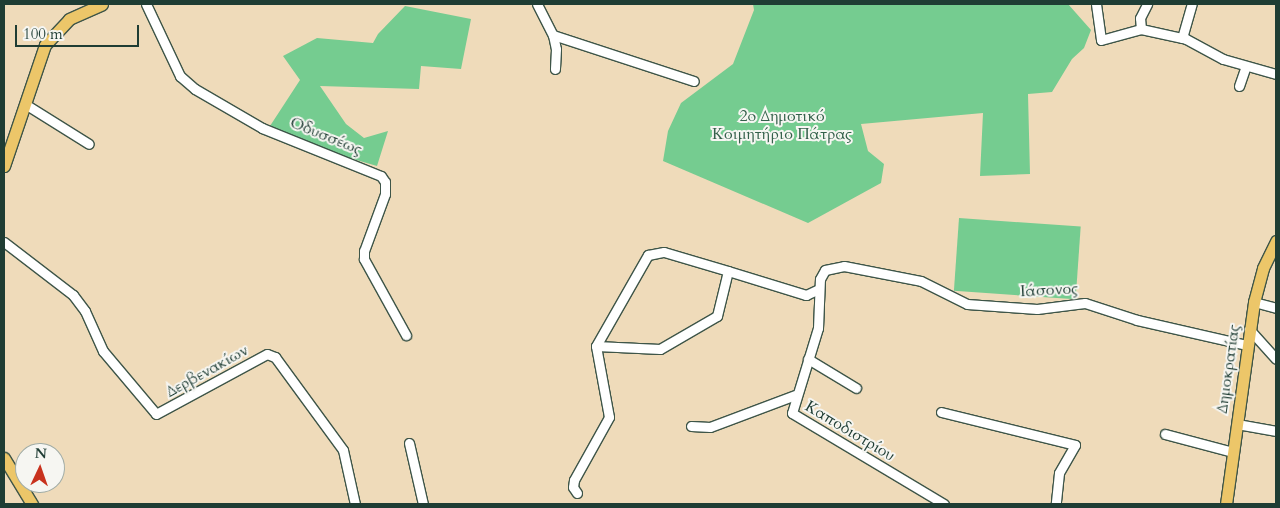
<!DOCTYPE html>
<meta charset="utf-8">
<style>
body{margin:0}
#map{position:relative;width:1280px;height:508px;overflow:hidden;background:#efdbba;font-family:Cardo,serif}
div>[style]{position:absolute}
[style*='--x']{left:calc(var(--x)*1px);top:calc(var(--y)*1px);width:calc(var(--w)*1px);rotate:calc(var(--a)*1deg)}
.green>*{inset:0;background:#75cc90;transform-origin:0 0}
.roads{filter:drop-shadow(1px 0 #3e5548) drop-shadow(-1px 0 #3e5548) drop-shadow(0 1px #3e5548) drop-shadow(0 -1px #3e5548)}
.minor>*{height:9px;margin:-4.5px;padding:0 4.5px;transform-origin:4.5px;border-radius:4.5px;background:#fff}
.major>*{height:11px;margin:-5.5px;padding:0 5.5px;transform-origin:5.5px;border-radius:5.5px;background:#ecc669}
span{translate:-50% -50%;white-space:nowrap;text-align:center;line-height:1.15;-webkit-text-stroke:4px #f6f6f2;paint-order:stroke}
.park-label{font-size:16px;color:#34614b}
.street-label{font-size:16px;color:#1f3d34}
.frame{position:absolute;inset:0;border:5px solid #1f3d34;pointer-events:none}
.north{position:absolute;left:15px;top:443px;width:50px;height:50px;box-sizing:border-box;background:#f6f6f2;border:1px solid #a0aca6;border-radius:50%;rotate:3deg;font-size:14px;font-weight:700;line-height:20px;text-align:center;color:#1f3d34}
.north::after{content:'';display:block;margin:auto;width:18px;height:22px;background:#c8321e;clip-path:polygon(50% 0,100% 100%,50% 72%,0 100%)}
.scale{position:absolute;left:15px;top:25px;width:124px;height:22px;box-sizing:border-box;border:2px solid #1f3d34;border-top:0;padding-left:6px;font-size:15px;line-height:18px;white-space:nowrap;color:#1f3d34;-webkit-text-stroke:4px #f6f6f2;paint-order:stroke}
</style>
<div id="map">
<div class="green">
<i style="clip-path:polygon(753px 4px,1068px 4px,1091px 30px,1084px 48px,1072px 59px,1052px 92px,1028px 94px,1030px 174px,980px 176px,983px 113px,861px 124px,868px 151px,884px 164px,881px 183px,808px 223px,663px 161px,668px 131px,681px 103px,733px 64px,754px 10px)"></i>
<i style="clip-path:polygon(405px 6px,471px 19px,461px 69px,421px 66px,419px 89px,320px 86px,346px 124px,364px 138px,388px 131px,377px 166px,319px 149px,270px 126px,300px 80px,283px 56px,317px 38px,373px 43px,378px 34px)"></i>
<i style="left:959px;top:218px;width:122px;height:73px;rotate:4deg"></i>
</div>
<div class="roads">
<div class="minor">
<i style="--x:146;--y:4;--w:80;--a:64.7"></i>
<i style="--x:180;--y:76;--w:20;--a:41"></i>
<i style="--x:195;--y:89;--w:78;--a:30.2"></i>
<i style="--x:262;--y:128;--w:128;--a:22"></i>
<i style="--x:381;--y:176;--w:7;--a:56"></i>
<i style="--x:385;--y:182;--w:12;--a:90"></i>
<i style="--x:385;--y:194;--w:61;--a:110.2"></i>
<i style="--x:364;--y:251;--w:8;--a:90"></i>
<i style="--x:364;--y:259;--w:87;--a:61.1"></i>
<i style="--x:537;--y:4;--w:35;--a:63"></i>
<i style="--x:553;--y:35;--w:14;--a:78"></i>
<i style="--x:556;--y:49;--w:20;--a:93"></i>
<i style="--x:1096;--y:4;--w:36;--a:82"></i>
<i style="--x:1101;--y:40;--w:41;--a:-15.4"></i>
<i style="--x:1141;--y:29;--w:46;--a:12.5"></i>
<i style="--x:1186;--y:39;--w:42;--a:28.4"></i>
<i style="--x:1223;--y:59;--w:55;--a:15.8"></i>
<i style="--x:1141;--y:29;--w:11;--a:-95"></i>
<i style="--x:1140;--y:18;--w:16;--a:-63"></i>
<i style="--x:553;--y:35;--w:148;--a:18.1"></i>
<i style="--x:1182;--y:38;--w:35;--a:-74"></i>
<i style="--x:1239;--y:86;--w:21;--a:-71"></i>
<i style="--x:25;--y:104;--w:75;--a:32"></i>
<i style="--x:4;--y:242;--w:87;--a:37.5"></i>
<i style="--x:73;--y:295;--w:20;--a:53"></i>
<i style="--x:85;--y:311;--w:44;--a:65.8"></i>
<i style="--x:103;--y:351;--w:82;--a:49.9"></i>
<i style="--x:156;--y:414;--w:126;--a:-28.4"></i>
<i style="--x:267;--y:354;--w:9;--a:21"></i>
<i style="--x:275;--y:357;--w:115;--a:53.8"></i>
<i style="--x:343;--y:450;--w:55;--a:77.5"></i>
<i style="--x:1254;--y:302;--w:23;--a:15"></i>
<i style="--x:1249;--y:329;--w:40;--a:48"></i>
<i style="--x:596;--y:346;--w:105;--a:-60.3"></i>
<i style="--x:648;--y:255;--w:16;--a:-11"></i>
<i style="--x:664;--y:252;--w:67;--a:16.5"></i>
<i style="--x:808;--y:359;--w:56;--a:31.1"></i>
<i style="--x:941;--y:412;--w:138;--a:13.8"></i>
<i style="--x:1075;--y:445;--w:32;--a:120"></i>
<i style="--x:1059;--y:473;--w:31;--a:96"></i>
<i style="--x:1237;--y:424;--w:40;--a:10"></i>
<i style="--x:691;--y:426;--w:19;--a:3"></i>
<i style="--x:710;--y:427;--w:91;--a:-20.6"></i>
<i style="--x:1165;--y:434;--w:70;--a:14.8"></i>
<i style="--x:409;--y:443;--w:63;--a:77.1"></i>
<i style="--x:577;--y:493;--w:7;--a:-124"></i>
<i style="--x:573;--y:487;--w:7;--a:-82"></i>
<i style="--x:574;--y:480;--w:72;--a:-60.9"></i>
<i style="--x:609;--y:417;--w:72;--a:-100.4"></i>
<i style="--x:596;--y:346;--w:64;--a:2.7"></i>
<i style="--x:660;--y:349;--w:66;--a:-30.1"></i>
<i style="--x:717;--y:316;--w:46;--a:-76.3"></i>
<i style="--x:728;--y:271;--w:82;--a:17.1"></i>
<i style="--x:806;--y:295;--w:14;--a:-25"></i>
<i style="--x:944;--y:504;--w:177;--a:-149.1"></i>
<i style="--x:792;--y:413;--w:89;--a:-73"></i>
<i style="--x:818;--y:328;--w:49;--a:-87.7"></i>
<i style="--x:820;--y:279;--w:10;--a:-61"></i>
<i style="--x:825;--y:270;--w:19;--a:-12"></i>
<i style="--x:844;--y:266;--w:78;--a:11"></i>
<i style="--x:921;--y:281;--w:51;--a:26.6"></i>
<i style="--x:967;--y:304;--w:70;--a:4.1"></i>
<i style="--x:1037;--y:309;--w:48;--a:-7.1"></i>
<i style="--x:1085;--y:303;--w:55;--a:18.1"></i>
<i style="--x:1137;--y:320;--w:113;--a:12.8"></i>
</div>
<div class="major">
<i style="--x:4;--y:166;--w:128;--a:-71.3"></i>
<i style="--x:45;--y:45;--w:35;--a:-47"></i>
<i style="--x:69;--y:19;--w:36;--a:-24"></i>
<i style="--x:4;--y:458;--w:54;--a:58.7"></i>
<i style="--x:1226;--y:504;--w:204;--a:-82.1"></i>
<i style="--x:1254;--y:302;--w:35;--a:-75"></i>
<i style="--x:1263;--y:268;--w:30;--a:-64"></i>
</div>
</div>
<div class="park-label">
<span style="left:782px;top:125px">2o Δημοτικό<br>Κοιμητήριο Πάτρας</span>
</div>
<div class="street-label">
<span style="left:326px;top:136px;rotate:22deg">Οδυσσέως</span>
<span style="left:1049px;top:290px;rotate:-3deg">Ιάσονος</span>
<span style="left:1228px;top:369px;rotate:-82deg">Δημοκρατίας</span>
<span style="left:207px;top:371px;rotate:-29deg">Δερβενακίων</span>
<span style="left:850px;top:431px;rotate:31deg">Καποδιστρίου</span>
</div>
<div class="frame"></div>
<div class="north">N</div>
<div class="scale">100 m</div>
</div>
